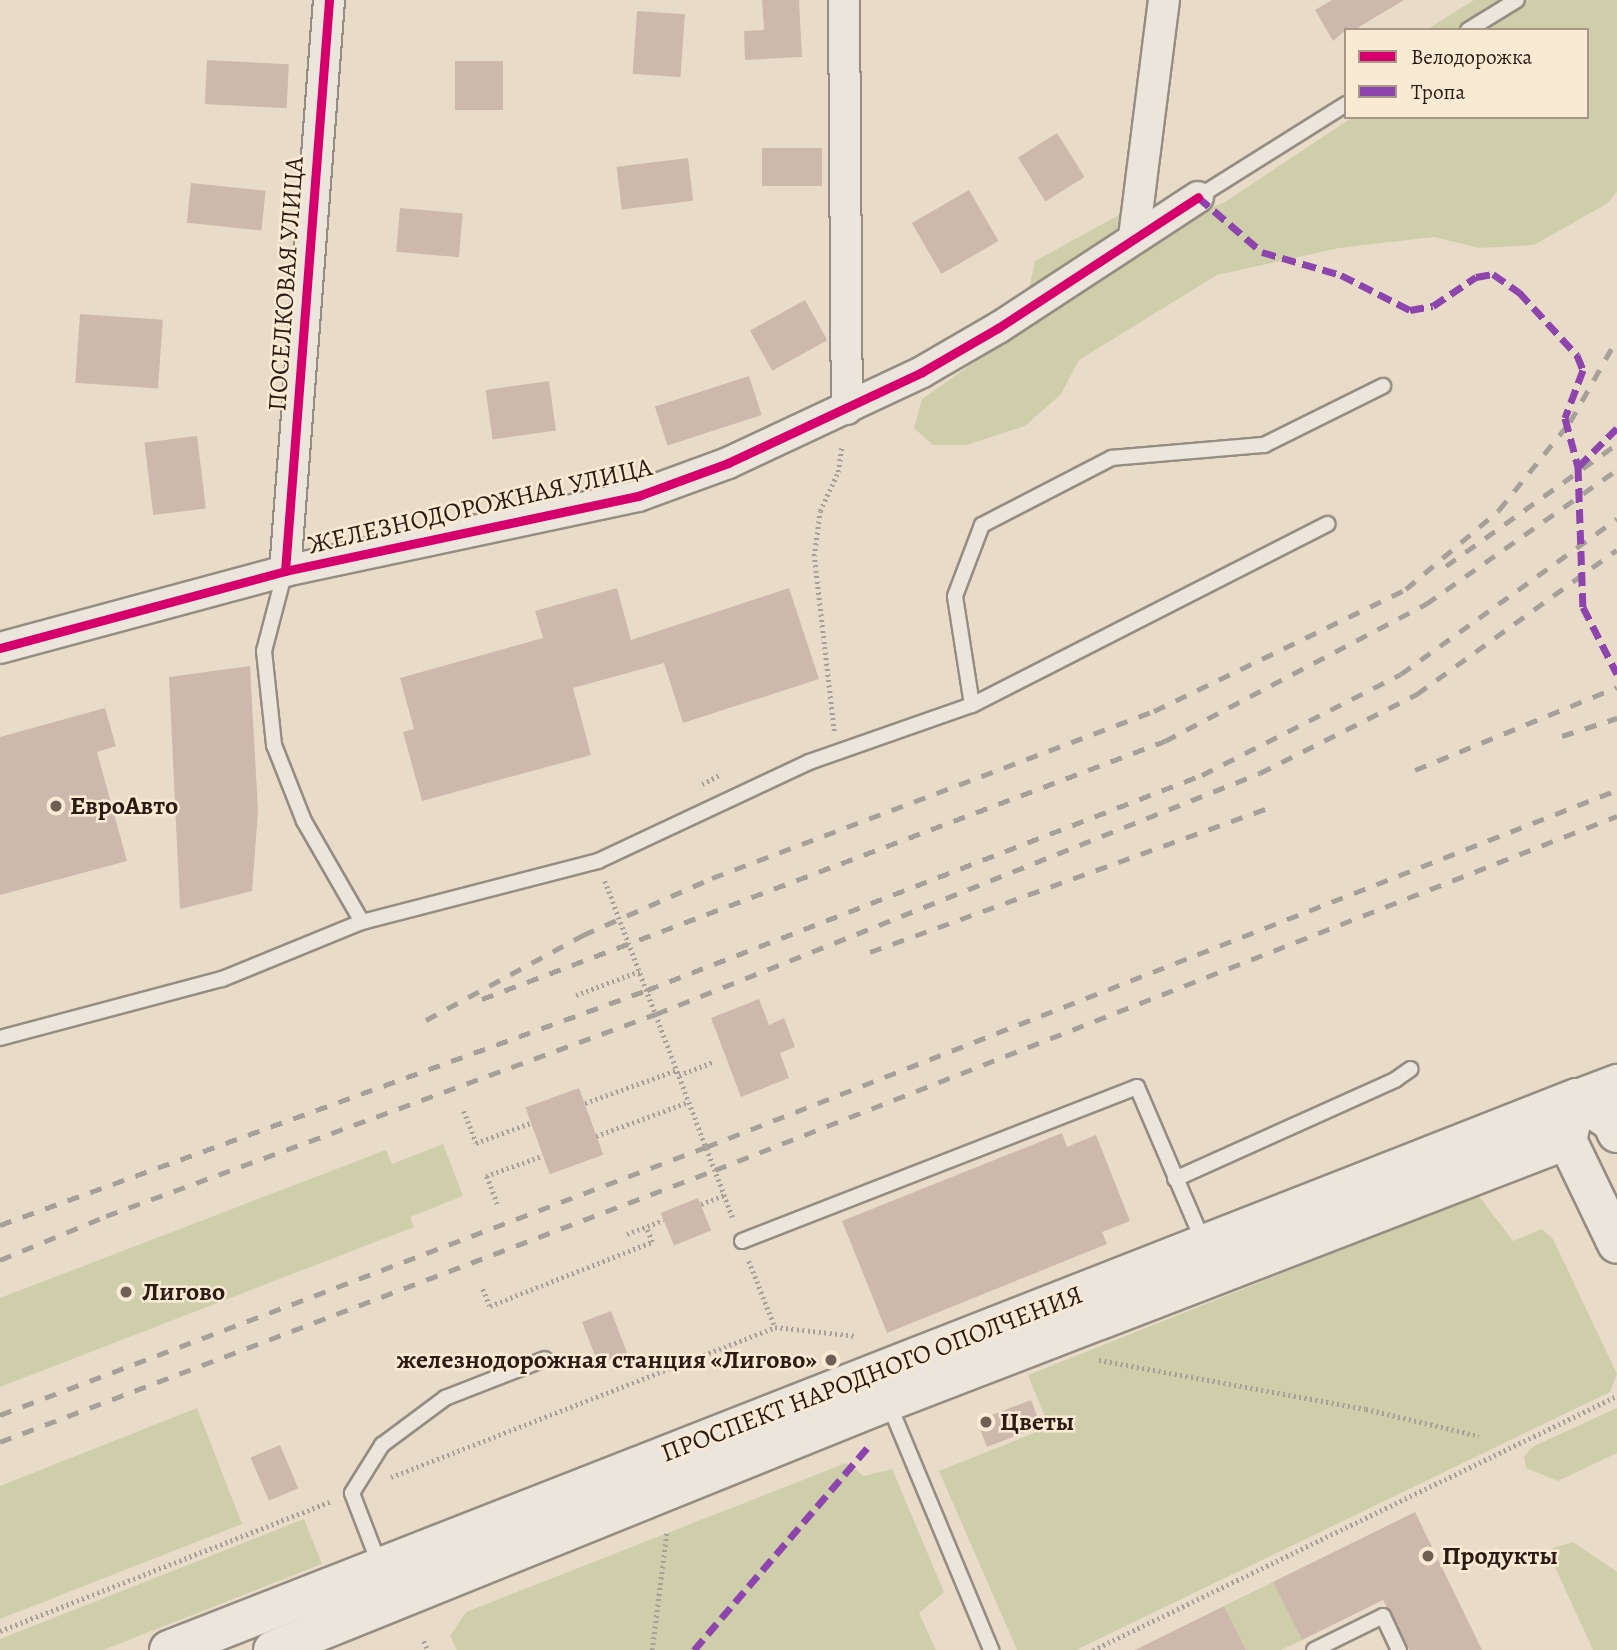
<!DOCTYPE html>
<meta charset="utf-8">
<style>
body{margin:0}
#map{position:relative;width:1617px;height:1650px;overflow:hidden;background:#e8dcc9;font-family:Alegreya,serif}
div>[style]{position:absolute}
[style*='--x']{left:calc(var(--x)*1px);top:calc(var(--y)*1px);width:calc(var(--w)*1px);rotate:calc(var(--a)*1deg)}
.green>*{inset:0;background:#ceceab}
.building>*{inset:0;background:#cdb9ac;transform-origin:0 0}
.path>*{height:4.5px;margin-top:-2.25px;transform-origin:0;background:repeating-linear-gradient(90deg,#a7a099 0 2px,transparent 0 5.5px)}
.roads{filter:drop-shadow(2px 0 #968d82) drop-shadow(-2px 0 #968d82) drop-shadow(0 2px #968d82) drop-shadow(0 -2px #968d82)}
.service>*{height:14px;margin:-7px;padding:0 7px;transform-origin:7px;border-radius:7px;background:#ebe5dc}
.minor>*{height:30px;margin:-15px;padding:0 15px;transform-origin:15px;border-radius:15px;background:#ebe5dc}
.tertiary>*{height:37px;margin:-18.5px;padding:0 18.5px;transform-origin:18.5px;border-radius:18.5px;background:#ebe5dc}
.secondary>*{height:38px;margin:-19px;padding:0 19px;transform-origin:19px;border-radius:19px;background:#ebe5dc}
.rail>*{height:5px;margin-top:-2.5px;transform-origin:0;background:repeating-linear-gradient(90deg,#a7a099 0 12px,transparent 0 24px)}
.quiet>*{height:7px;margin-top:-3.5px;transform-origin:0;background:repeating-linear-gradient(90deg,#8e44ad 0 14px,transparent 0 21px)}
.cycleway>*{height:9px;margin:-4.5px;padding:0 4.5px;transform-origin:4.5px;border-radius:4.5px;background:#d6006c}
.dots>*{width:19px;height:19px;translate:-50% -50%;box-sizing:border-box;border:4px solid #f8ead3;border-radius:50%}
span{translate:-50% -50%;white-space:nowrap;text-align:center;line-height:1.15;-webkit-text-stroke:5px #f8ead3;paint-order:stroke}
.street-label{font-size:26px;color:#2c1a13}
.poi-label{font-size:26px;color:#2c1a13;font-weight:700}
.left{translate:0 -50%;text-align:left}
.right{translate:-100% -50%;text-align:right}
.legend{position:absolute;left:1344px;top:28px;width:245px;height:91px;box-sizing:border-box;background:#f8ead3;border:2px solid #a69786;margin:0;padding:9px 12px;list-style:none;font-size:21px;color:#2c1a13}
.legend li{display:flex;align-items:center;gap:14px;height:35px}
.legend b{width:35px;border:2px solid #a69786}
</style>
<div id="map">
<div class="green">
<i style="clip-path:polygon(1474px 0,1617px 0,1617px 192px,1608px 203px,1534px 245px,1479px 248px,1434px 237px,1339px 248px,1217px 275px,1079px 360px,1061px 394px,1025px 426px,967px 445px,933px 445px,914px 428px,922px 399px,1020px 330px,1035px 261px,1119px 215px,1180px 221px,1225px 202px,1353px 117px,1587px 117px,1587px 30px,1426px 30px)"></i>
<i style="clip-path:polygon(443px 1144px,463px 1196px,410px 1217px,414px 1227px,0 1387px,0 1298px,386px 1150px,392px 1164px)"></i>
<i style="clip-path:polygon(1478px 1195px,1513px 1241px,1542px 1229px,1553px 1239px,1617px 1374px,1610px 1392px,1076px 1650px,1017px 1650px,939px 1471px,1049px 1427px,1028px 1375px)"></i>
<i style="clip-path:polygon(197px 1408px,242px 1524px,0 1619px,0 1486px)"></i>
<i style="clip-path:polygon(1617px 1408px,1617px 1453px,1558px 1481px,1526px 1468px,1524px 1456px,1534px 1446px)"></i>
<i style="clip-path:polygon(846px 1463px,864px 1476px,892px 1469px,944px 1592px,919px 1613px,936px 1650px,457px 1650px,450px 1636px,466px 1612px)"></i>
<i style="clip-path:polygon(304px 1519px,322px 1564px,103px 1650px,0 1650px,0 1639px)"></i>
<i style="clip-path:polygon(1573px 1542px,1617px 1572px,1617px 1650px,1593px 1650px,1547px 1550px)"></i>
<i style="clip-path:polygon(1273px 1582px,1302px 1640px,1281px 1650px,1246px 1650px,1224px 1606px)"></i>
</div>
<div class="building">
<i style="clip-path:polygon(762px 0,799px 0,802px 57px,745px 60px,744px 31px,764px 30px)"></i>
<i style="clip-path:polygon(1332px 0,1404px 0,1354px 30px,1346px 30px,1333px 41px,1315px 10px)"></i>
<i style="left:637px;top:11px;width:48px;height:63px;rotate:4deg"></i>
<i style="left:207px;top:60px;width:82px;height:44px;rotate:3deg"></i>
<i style="left:455px;top:61px;width:48px;height:49px"></i>
<i style="left:1057px;top:133px;width:52px;height:46px;rotate:58deg"></i>
<i style="left:762px;top:148px;width:60px;height:38px"></i>
<i style="left:688px;top:158px;width:43px;height:72px;rotate:83deg"></i>
<i style="left:191px;top:183px;width:75px;height:40px;rotate:6deg"></i>
<i style="left:969px;top:190px;width:59px;height:66px;rotate:60deg"></i>
<i style="left:400px;top:208px;width:63px;height:44px;rotate:5deg"></i>
<i style="left:805px;top:300px;width:46px;height:63px;rotate:61deg"></i>
<i style="left:80px;top:314px;width:83px;height:69px;rotate:4deg"></i>
<i style="left:749px;top:376px;width:41px;height:99px;rotate:72deg"></i>
<i style="left:549px;top:381px;width:50px;height:64px;rotate:82deg"></i>
<i style="left:197px;top:436px;width:73px;height:53px;rotate:83deg"></i>
<i style="clip-path:polygon(617px 588px,631px 640px,789px 588px,819px 679px,683px 723px,664px 663px,573px 688px,591px 755px,422px 801px,403px 732px,414px 729px,400px 678px,543px 638px,535px 611px)"></i>
<i style="clip-path:polygon(250px 666px,258px 811px,252px 891px,180px 909px,169px 677px)"></i>
<i style="clip-path:polygon(105px 708px,116px 746px,97px 752px,127px 861px,0 895px,0 737px)"></i>
<i style="clip-path:polygon(759px 999px,769px 1025px,784px 1018px,795px 1047px,780px 1053px,789px 1078px,741px 1097px,711px 1018px)"></i>
<i style="left:579px;top:1088px;width:71px;height:57px;rotate:70deg"></i>
<i style="clip-path:polygon(1062px 1133px,1067px 1147px,1096px 1135px,1130px 1221px,1102px 1232px,1107px 1244px,887px 1333px,842px 1221px)"></i>
<i style="left:698px;top:1198px;width:35px;height:40px;rotate:68deg"></i>
<i style="left:611px;top:1311px;width:45px;height:31px;rotate:69deg"></i>
<i style="left:1031px;top:1400px;width:28px;height:58px;rotate:69deg"></i>
<i style="left:280px;top:1445px;width:47px;height:32px;rotate:67deg"></i>
<i style="clip-path:polygon(1415px 1512px,1482px 1650px,1409px 1650px,1383px 1600px,1302px 1640px,1273px 1582px)"></i>
<i style="clip-path:polygon(1224px 1606px,1246px 1650px,1135px 1650px)"></i>
</div>
<div class="path">
<i style="--x:834;--y:731;--w:176;--a:-96.5"></i>
<i style="--x:814;--y:556;--w:45;--a:-82.4"></i>
<i style="--x:820;--y:511;--w:43;--a:-65.2"></i>
<i style="--x:838;--y:472;--w:27;--a:-82"></i>
<i style="--x:702;--y:784;--w:22;--a:-27"></i>
<i style="--x:605;--y:881;--w:363;--a:69.2"></i>
<i style="--x:576;--y:995;--w:68;--a:-20.6"></i>
<i style="--x:679;--y:1075;--w:36;--a:-21"></i>
<i style="--x:585;--y:1103;--w:98;--a:-19.7"></i>
<i style="--x:464;--y:1111;--w:34;--a:69"></i>
<i style="--x:476;--y:1143;--w:58;--a:-20.3"></i>
<i style="--x:596;--y:1136;--w:99;--a:-20.1"></i>
<i style="--x:497;--y:1204;--w:30;--a:-111"></i>
<i style="--x:486;--y:1176;--w:59;--a:-19.7"></i>
<i style="--x:701;--y:1204;--w:25;--a:-21"></i>
<i style="--x:627;--y:1234;--w:39;--a:-21"></i>
<i style="--x:749;--y:1261;--w:71;--a:68.5"></i>
<i style="--x:775;--y:1327;--w:81;--a:6.3"></i>
<i style="--x:483;--y:1289;--w:18;--a:68"></i>
<i style="--x:490;--y:1306;--w:174;--a:-21.6"></i>
<i style="--x:652;--y:1242;--w:17;--a:-111"></i>
<i style="--x:1099;--y:1360;--w:271;--a:10.4"></i>
<i style="--x:1366;--y:1409;--w:116;--a:13.4"></i>
<i style="--x:391;--y:1477;--w:412;--a:-21.3"></i>
<i style="--x:0;--y:1631;--w:356;--a:-21.4"></i>
<i style="--x:424;--y:1641;--w:10;--a:66"></i>
<i style="--x:652;--y:1650;--w:121;--a:-82.9"></i>
<i style="--x:1093;--y:1650;--w:582;--a:-25.86"></i>
</div>
<div class="roads">
<div class="service">
<i style="--x:1468;--y:30;--w:57;--a:-31.5"></i>
<i style="--x:1198;--y:197;--w:175;--a:-32.1"></i>
<i style="--x:285;--y:571;--w:83;--a:104.7"></i>
<i style="--x:264;--y:651;--w:95;--a:83.9"></i>
<i style="--x:274;--y:745;--w:82;--a:68.5"></i>
<i style="--x:304;--y:821;--w:116;--a:60.1"></i>
<i style="--x:972;--y:705;--w:110;--a:-98.9"></i>
<i style="--x:955;--y:596;--w:76;--a:-69.2"></i>
<i style="--x:982;--y:525;--w:146;--a:-27.3"></i>
<i style="--x:1112;--y:458;--w:153;--a:-4.9"></i>
<i style="--x:1264;--y:445;--w:133;--a:-26.4"></i>
<i style="--x:0;--y:1038;--w:230;--a:-14.9"></i>
<i style="--x:222;--y:979;--w:151;--a:-22.2"></i>
<i style="--x:362;--y:922;--w:244;--a:-14.5"></i>
<i style="--x:598;--y:861;--w:233;--a:-25.1"></i>
<i style="--x:809;--y:762;--w:173;--a:-19.3"></i>
<i style="--x:972;--y:705;--w:399;--a:-27"></i>
<i style="--x:1175;--y:1179;--w:241;--a:-24.2"></i>
<i style="--x:1395;--y:1080;--w:19;--a:-35"></i>
<i style="--x:742;--y:1241;--w:424;--a:-21.3"></i>
<i style="--x:1137;--y:1087;--w:170;--a:66.8"></i>
<i style="--x:888;--y:1402;--w:269;--a:67.4"></i>
<i style="--x:380;--y:1566;--w:78;--a:-111"></i>
<i style="--x:352;--y:1493;--w:57;--a:-58"></i>
<i style="--x:382;--y:1445;--w:79;--a:-36.7"></i>
<i style="--x:445;--y:1398;--w:107;--a:-21.3"></i>
<i style="--x:1314;--y:1650;--w:77;--a:-26.2"></i>
<i style="--x:1383;--y:1616;--w:38;--a:65"></i>
</div>
<div class="minor">
<i style="--x:844;--y:0;--w:409;--a:89.6"></i>
<i style="--x:1134;--y:237;--w:239;--a:-82.8"></i>
<i style="--x:285;--y:571;--w:573;--a:-85.59"></i>
<i style="--x:0;--y:648;--w:295;--a:-15.1"></i>
<i style="--x:285;--y:571;--w:361;--a:-12"></i>
<i style="--x:638;--y:496;--w:96;--a:-20.1"></i>
<i style="--x:728;--y:463;--w:214;--a:-25.1"></i>
<i style="--x:922;--y:372;--w:88;--a:-30.1"></i>
<i style="--x:998;--y:328;--w:239;--a:-33.2"></i>
</div>
<div class="tertiary">
<i style="--x:1567;--y:1140;--w:43;--a:-76.6"></i>
<i style="--x:1577;--y:1098;--w:43;--a:-20.6"></i>
</div>
<div class="secondary">
<i style="--x:169;--y:1650;--w:1512;--a:-21.41"></i>
<i style="--x:1577;--y:1098;--w:42;--a:34.4"></i>
<i style="--x:1612;--y:1122;--w:12;--a:66"></i>
<i style="--x:273;--y:1650;--w:648;--a:-22.01"></i>
<i style="--x:874;--y:1407;--w:743;--a:-21.07"></i>
<i style="--x:1567;--y:1140;--w:115;--a:64.3"></i>
</div>
</div>
<div class="rail">
<i style="--x:1446;--y:566;--w:210;--a:-35.5"></i>
<i style="--x:1562;--y:736;--w:58;--a:-18.1"></i>
<i style="--x:1415;--y:770;--w:218;--a:-22.3"></i>
<i style="--x:870;--y:952;--w:422;--a:-19.9"></i>
<i style="--x:482;--y:999;--w:730;--a:-20.69"></i>
<i style="--x:1165;--y:741;--w:295;--a:-27.7"></i>
<i style="--x:1426;--y:604;--w:233;--a:-35.1"></i>
<i style="--x:426;--y:1020;--w:179;--a:-28.4"></i>
<i style="--x:583;--y:935;--w:141;--a:-23.8"></i>
<i style="--x:712;--y:878;--w:472;--a:-20.7"></i>
<i style="--x:1154;--y:711;--w:280;--a:-25.8"></i>
<i style="--x:1406;--y:589;--w:122;--a:-40.3"></i>
<i style="--x:1499;--y:510;--w:113;--a:-51.1"></i>
<i style="--x:1570;--y:422;--w:95;--a:-60.5"></i>
<i style="--x:0;--y:1225;--w:688;--a:-19.96"></i>
<i style="--x:647;--y:990;--w:595;--a:-21.18"></i>
<i style="--x:1202;--y:775;--w:223;--a:-26.9"></i>
<i style="--x:1401;--y:674;--w:266;--a:-35.7"></i>
<i style="--x:0;--y:1260;--w:115;--a:-22.5"></i>
<i style="--x:106;--y:1216;--w:586;--a:-20.17"></i>
<i style="--x:656;--y:1014;--w:650;--a:-21.75"></i>
<i style="--x:1260;--y:773;--w:176;--a:-26.7"></i>
<i style="--x:1417;--y:694;--w:246;--a:-35.8"></i>
<i style="--x:0;--y:1415;--w:755;--a:-20.79"></i>
<i style="--x:706;--y:1147;--w:978;--a:-21.4"></i>
<i style="--x:0;--y:1442;--w:765;--a:-20.83"></i>
<i style="--x:715;--y:1170;--w:969;--a:-21.43"></i>
</div>
<div class="quiet">
<i style="--x:1198;--y:197;--w:84;--a:40.7"></i>
<i style="--x:1262;--y:252;--w:82;--a:16.2"></i>
<i style="--x:1341;--y:275;--w:77;--a:26.9"></i>
<i style="--x:1410;--y:310;--w:23;--a:-10"></i>
<i style="--x:1433;--y:306;--w:52;--a:-34"></i>
<i style="--x:1476;--y:277;--w:17;--a:-10"></i>
<i style="--x:1493;--y:274;--w:32;--a:35"></i>
<i style="--x:1519;--y:292;--w:86;--a:47.4"></i>
<i style="--x:1577;--y:355;--w:16;--a:68"></i>
<i style="--x:1583;--y:370;--w:51;--a:110.6"></i>
<i style="--x:1565;--y:418;--w:51;--a:75.1"></i>
<i style="--x:1578;--y:467;--w:140;--a:88"></i>
<i style="--x:1583;--y:607;--w:75;--a:63.1"></i>
<i style="--x:1578;--y:467;--w:55;--a:-45"></i>
<i style="--x:694;--y:1650;--w:266;--a:-49.4"></i>
</div>
<div class="cycleway">
<i style="--x:285;--y:571;--w:573;--a:-85.59"></i>
<i style="--x:0;--y:648;--w:295;--a:-15.1"></i>
<i style="--x:285;--y:571;--w:361;--a:-12"></i>
<i style="--x:638;--y:496;--w:96;--a:-20.1"></i>
<i style="--x:728;--y:463;--w:214;--a:-25.1"></i>
<i style="--x:922;--y:372;--w:88;--a:-30.1"></i>
<i style="--x:998;--y:328;--w:239;--a:-33.2"></i>
</div>
<div class="dots">
<i style="left:56px;top:806px;background:#6e5e53"></i>
<i style="left:126px;top:1292px;background:#6e5e53"></i>
<i style="left:831px;top:1360px;background:#6e5e53"></i>
<i style="left:986px;top:1422px;background:#6e5e53"></i>
<i style="left:1428px;top:1556px;background:#6e5e53"></i>
</div>
<div class="street-label">
<span style="left:286px;top:284px;rotate:-86deg">ПОСЕЛКОВАЯ УЛИЦА</span>
<span style="left:480px;top:506px;rotate:-13deg">ЖЕЛЕЗНОДОРОЖНАЯ УЛИЦА</span>
<span style="left:872px;top:1374px;rotate:-21deg">ПРОСПЕКТ НАРОДНОГО ОПОЛЧЕНИЯ</span>
</div>
<div class="poi-label">
<span class="left" style="left:70px;top:806px">ЕвроАвто</span>
<span class="left" style="left:142px;top:1292px">Лигово</span>
<span class="right" style="left:817px;top:1360px">железнодорожная станция «Лигово»</span>
<span class="left" style="left:1000px;top:1422px">Цветы</span>
<span class="left" style="left:1442px;top:1556px">Продукты</span>
</div>
<ul class="legend">
<li><b style="height:9px;background:#d6006c"></b>Велодорожка</li>
<li><b style="height:9px;background:#8e44ad"></b>Тропа</li>
</ul>
</div>
